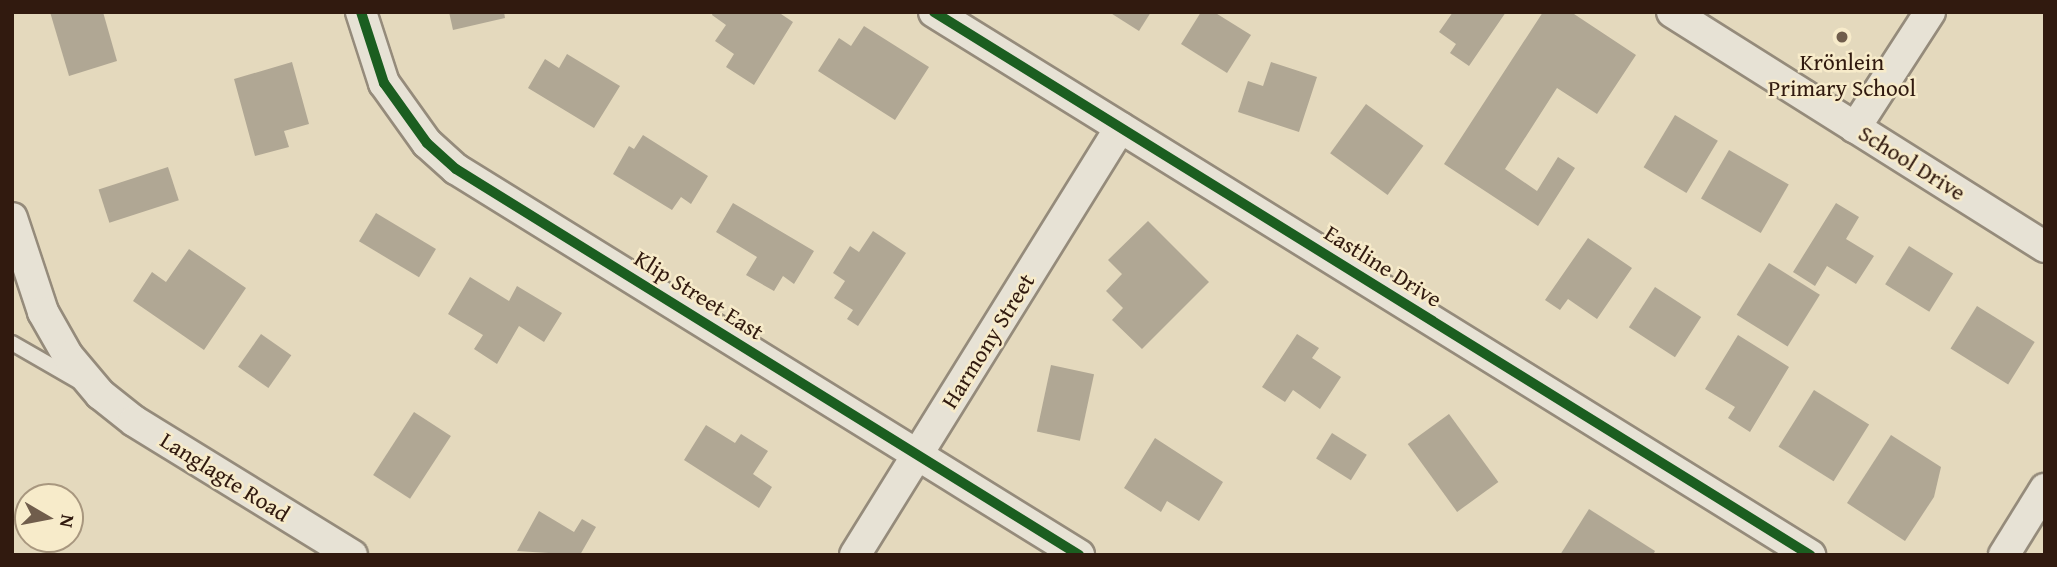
<!DOCTYPE html>
<meta charset="utf-8">
<style>
body{margin:0}
#map{position:relative;width:2057px;height:567px;overflow:hidden;background:#e4d9bd;font-family:"Gentium Book Plus",serif}
div>[style]{position:absolute}
[style*='--x']{left:calc(var(--x)*1px);top:calc(var(--y)*1px);width:calc(var(--w)*1px);rotate:calc(var(--a)*1deg)}
.building>*{inset:0;background:#b0a794;transform-origin:0 0}
.roads{filter:drop-shadow(2px 0 #958b7b) drop-shadow(-2px 0 #958b7b) drop-shadow(0 2px #958b7b) drop-shadow(0 -2px #958b7b)}
.lane>*{height:14px;margin:-7px;padding:0 7px;transform-origin:7px;border-radius:7px;background:#e7e2d5}
.street>*{height:30px;margin:-15px;padding:0 15px;transform-origin:15px;border-radius:15px;background:#e7e2d5}
.cycleway>*{height:10px;margin:-5px;padding:0 5px;transform-origin:5px;border-radius:5px;background:#1b5e20}
.dots>*{width:19px;height:19px;translate:-50% -50%;box-sizing:border-box;border:4px solid #f7ebca;border-radius:50%}
span{translate:-50% -50%;white-space:nowrap;text-align:center;line-height:1.15;-webkit-text-stroke:5px #f7ebca;paint-order:stroke}
.poi-label{font-size:23px;color:#311a0f}
.street-label{font-size:23px;color:#311a0f}
.frame{position:absolute;inset:0;border:14px solid #311a0f;pointer-events:none}
.north{position:absolute;left:14px;top:483px;width:70px;height:70px;box-sizing:border-box;background:#f7ebca;border:2px solid #a8977f;border-radius:50%;rotate:100deg;font-size:19px;font-weight:700;line-height:28px;text-align:center;color:#311a0f}
.north::after{content:'';display:block;margin:auto;width:24px;height:32px;background:#705d4c;clip-path:polygon(50% 0,100% 100%,50% 72%,0 100%)}
</style>
<div id="map">
<div class="building">
<i style="clip-path:polygon(50px 12px,103px 12px,117px 61px,69px 76px)"></i>
<i style="clip-path:polygon(449px 12px,504px 12px,505px 18px,453px 30px)"></i>
<i style="clip-path:polygon(713px 12px,778px 12px,793px 22px,754px 85px,726px 67px,734px 54px,715px 41px,726px 25px,712px 15px)"></i>
<i style="clip-path:polygon(1109px 12px,1151px 12px,1139px 31px)"></i>
<i style="clip-path:polygon(1201px 12px,1214px 12px,1251px 35px,1227px 73px,1181px 44px)"></i>
<i style="clip-path:polygon(1453px 12px,1506px 12px,1469px 66px,1450px 53px,1456px 44px,1439px 32px)"></i>
<i style="clip-path:polygon(1543px 12px,1571px 12px,1636px 55px,1597px 114px,1557px 88px,1505px 169px,1537px 191px,1558px 157px,1575px 168px,1538px 226px,1444px 164px)"></i>
<i style="clip-path:polygon(864px 26px,929px 67px,895px 120px,818px 71px,839px 38px,851px 46px)"></i>
<i style="clip-path:polygon(567px 54px,620px 86px,594px 128px,528px 88px,545px 59px,559px 68px)"></i>
<i style="clip-path:polygon(292px 62px,309px 124px,284px 131px,289px 147px,255px 156px,234px 79px)"></i>
<i style="clip-path:polygon(1271px 62px,1317px 77px,1299px 132px,1238px 112px,1248px 81px,1263px 86px)"></i>
<i style="left:1366px;top:104px;width:71px;height:61px;rotate:36deg"></i>
<i style="left:1675px;top:115px;width:50px;height:61px;rotate:31deg"></i>
<i style="clip-path:polygon(643px 135px,708px 176px,691px 204px,681px 197px,672px 210px,613px 174px,629px 146px,634px 149px)"></i>
<i style="left:1729px;top:150px;width:69px;height:56px;rotate:30deg"></i>
<i style="left:168px;top:167px;width:35px;height:73px;rotate:72deg"></i>
<i style="clip-path:polygon(733px 203px,814px 251px,794px 284px,783px 276px,774px 291px,746px 275px,757px 257px,716px 232px)"></i>
<i style="clip-path:polygon(1836px 203px,1859px 217px,1846px 239px,1874px 256px,1856px 284px,1827px 266px,1815px 286px,1793px 272px)"></i>
<i style="left:376px;top:213px;width:70px;height:33px;rotate:31deg"></i>
<i style="clip-path:polygon(1148px 221px,1209px 282px,1142px 349px,1112px 320px,1123px 308px,1106px 291px,1122px 274px,1108px 260px)"></i>
<i style="clip-path:polygon(873px 231px,906px 253px,858px 326px,847px 319px,853px 310px,834px 298px,845px 281px,833px 273px,850px 246px,859px 252px)"></i>
<i style="clip-path:polygon(1588px 238px,1632px 268px,1597px 319px,1568px 299px,1560px 310px,1545px 300px)"></i>
<i style="left:1909px;top:246px;width:52px;height:45px;rotate:32deg"></i>
<i style="clip-path:polygon(189px 249px,246px 288px,204px 350px,133px 301px,152px 272px,166px 282px)"></i>
<i style="left:1769px;top:263px;width:60px;height:61px;rotate:32deg"></i>
<i style="clip-path:polygon(470px 277px,509px 301px,517px 286px,562px 313px,544px 342px,519px 326px,497px 364px,474px 349px,483px 335px,448px 314px)"></i>
<i style="left:1655px;top:287px;width:55px;height:48px;rotate:33deg"></i>
<i style="left:1977px;top:306px;width:68px;height:50px;rotate:32deg"></i>
<i style="left:261px;top:334px;width:37px;height:40px;rotate:35deg"></i>
<i style="clip-path:polygon(1297px 334px,1319px 348px,1312px 358px,1341px 377px,1320px 409px,1293px 390px,1285px 402px,1262px 387px)"></i>
<i style="clip-path:polygon(1738px 335px,1789px 367px,1750px 432px,1728px 418px,1735px 407px,1705px 389px)"></i>
<i style="left:1051px;top:365px;width:44px;height:68px;rotate:12deg"></i>
<i style="left:1814px;top:390px;width:65px;height:67px;rotate:32deg"></i>
<i style="left:414px;top:412px;width:44px;height:75px;rotate:33deg"></i>
<i style="left:1449px;top:414px;width:84px;height:51px;rotate:54deg"></i>
<i style="clip-path:polygon(706px 425px,735px 443px,741px 434px,768px 451px,753px 474px,772px 487px,759px 508px,684px 460px)"></i>
<i style="left:1332px;top:433px;width:41px;height:30px;rotate:32deg"></i>
<i style="clip-path:polygon(1891px 435px,1941px 467px,1934px 497px,1905px 541px,1847px 503px)"></i>
<i style="clip-path:polygon(1155px 438px,1223px 482px,1199px 521px,1167px 501px,1161px 512px,1124px 488px)"></i>
<i style="clip-path:polygon(1589px 509px,1655px 551px,1653px 555px,1560px 555px)"></i>
<i style="clip-path:polygon(539px 511px,574px 532px,582px 519px,596px 527px,580px 555px,517px 551px)"></i>
</div>
<div class="roads">
<div class="lane">
<i style="--x:12;--y:343;--w:76;--a:29.9"></i>
</div>
<div class="street">
<i style="--x:361;--y:12;--w:75;--a:72.1"></i>
<i style="--x:384;--y:83;--w:74;--a:54.4"></i>
<i style="--x:427;--y:143;--w:39;--a:42"></i>
<i style="--x:456;--y:169;--w:733;--a:31.78"></i>
<i style="--x:934;--y:12;--w:1031;--a:31.79"></i>
<i style="--x:1672;--y:12;--w:441;--a:32.2"></i>
<i style="--x:1855;--y:128;--w:138;--a:-57.1"></i>
<i style="--x:12;--y:218;--w:99;--a:71.7"></i>
<i style="--x:43;--y:312;--w:51;--a:60.4"></i>
<i style="--x:68;--y:356;--w:50;--a:49.9"></i>
<i style="--x:100;--y:394;--w:43;--a:38.5"></i>
<i style="--x:134;--y:421;--w:256;--a:31.6"></i>
<i style="--x:855;--y:555;--w:503;--a:-58.18"></i>
<i style="--x:2004;--y:555;--w:78;--a:-58.2"></i>
</div>
</div>
<div class="cycleway">
<i style="--x:361;--y:12;--w:75;--a:72.1"></i>
<i style="--x:384;--y:83;--w:74;--a:54.4"></i>
<i style="--x:427;--y:143;--w:39;--a:42"></i>
<i style="--x:456;--y:169;--w:733;--a:31.78"></i>
<i style="--x:934;--y:12;--w:1031;--a:31.79"></i>
</div>
<div class="dots">
<i style="left:1842px;top:37px;background:#705d4c"></i>
</div>
<div class="poi-label">
<span style="left:1842px;top:75px">Krönlein<br>Primary School</span>
</div>
<div class="street-label">
<span style="left:1912px;top:163px;rotate:32deg">School Drive</span>
<span style="left:1383px;top:266px;rotate:32deg">Eastline Drive</span>
<span style="left:699px;top:295px;rotate:32deg">Klip Street East</span>
<span style="left:988px;top:341px;rotate:-58deg">Harmony Street</span>
<span style="left:225px;top:477px;rotate:32deg">Langlagte Road</span>
</div>
<div class="frame"></div>
<div class="north">N</div>
</div>
